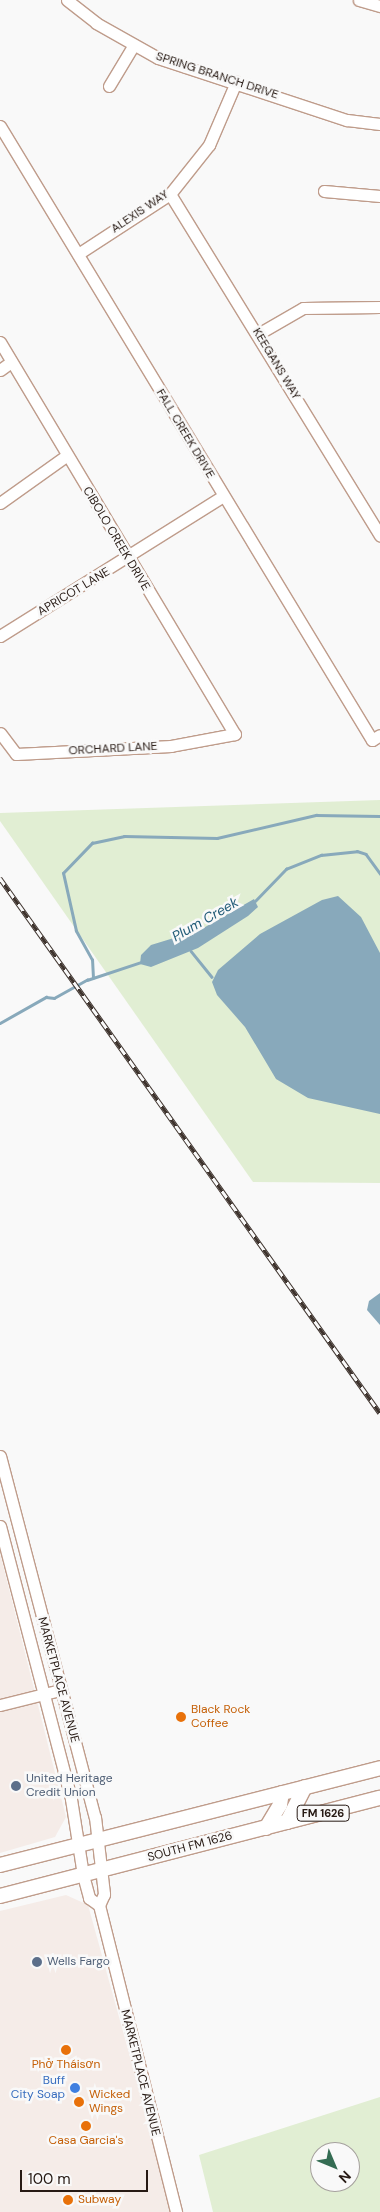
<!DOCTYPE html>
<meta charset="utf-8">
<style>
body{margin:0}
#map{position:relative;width:380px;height:2212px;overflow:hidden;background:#f9f9f9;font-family:"DM Sans",sans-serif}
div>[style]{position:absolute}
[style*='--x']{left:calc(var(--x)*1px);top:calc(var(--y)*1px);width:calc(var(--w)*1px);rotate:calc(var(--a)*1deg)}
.built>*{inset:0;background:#f5ece8}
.green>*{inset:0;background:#e1eed3}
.water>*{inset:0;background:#88a9bb}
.stream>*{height:2.5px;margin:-1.25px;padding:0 1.25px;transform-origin:1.25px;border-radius:1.25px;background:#88a9bb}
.roads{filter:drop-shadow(1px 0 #bf9c8b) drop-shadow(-1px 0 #bf9c8b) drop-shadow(0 1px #bf9c8b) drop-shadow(0 -1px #bf9c8b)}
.minor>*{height:11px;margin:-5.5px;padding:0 5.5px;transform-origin:5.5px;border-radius:5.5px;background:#fff}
.major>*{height:14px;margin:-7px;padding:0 7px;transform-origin:7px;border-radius:7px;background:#fff}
.rail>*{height:4.5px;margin-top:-2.25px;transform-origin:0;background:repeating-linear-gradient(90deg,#f9f9f9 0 8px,#3e332d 0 16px);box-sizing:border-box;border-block:1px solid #3e332d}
.dots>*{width:14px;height:14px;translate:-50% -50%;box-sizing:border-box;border:2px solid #f9f9f9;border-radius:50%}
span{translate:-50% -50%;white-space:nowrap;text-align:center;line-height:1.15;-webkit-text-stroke:5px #f9f9f9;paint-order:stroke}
.shield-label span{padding:1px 4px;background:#f9f9f9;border:1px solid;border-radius:4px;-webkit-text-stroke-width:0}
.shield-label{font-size:11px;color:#271a14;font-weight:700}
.street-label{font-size:12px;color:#271a14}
.food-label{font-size:12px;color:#c56008}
.left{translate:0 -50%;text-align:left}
.service-label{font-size:12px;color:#4e5e75}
.shop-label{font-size:12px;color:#366cbe}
.right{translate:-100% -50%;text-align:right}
.water-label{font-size:14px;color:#225c78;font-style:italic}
.north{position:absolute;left:310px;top:2142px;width:50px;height:50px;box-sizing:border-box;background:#f9f9f9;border:1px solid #a5a09d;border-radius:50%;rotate:135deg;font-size:14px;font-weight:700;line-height:20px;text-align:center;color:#271a14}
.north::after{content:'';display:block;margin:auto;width:18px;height:22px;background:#346c53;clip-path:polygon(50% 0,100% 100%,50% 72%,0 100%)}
.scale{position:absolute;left:20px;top:2170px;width:128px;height:22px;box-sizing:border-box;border:2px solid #271a14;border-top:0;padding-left:6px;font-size:15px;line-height:18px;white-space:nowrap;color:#271a14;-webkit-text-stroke:4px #f9f9f9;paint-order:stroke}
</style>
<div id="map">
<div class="built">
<i style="clip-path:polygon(0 1553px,66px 1817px,55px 1837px,0 1853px)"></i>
<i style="clip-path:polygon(66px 1895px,88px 1905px,173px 2212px,0 2212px,0 1911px)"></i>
</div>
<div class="green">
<i style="clip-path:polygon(380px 800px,380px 1183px,253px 1182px,0 821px,0 813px)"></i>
<i style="clip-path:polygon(evenodd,380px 2097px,380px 2212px,213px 2212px,199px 2155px,380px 2097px,320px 2152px,350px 2152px,350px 2182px,320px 2182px,320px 2152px)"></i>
</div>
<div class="water">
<i style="clip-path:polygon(338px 896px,361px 917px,380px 953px,380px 1114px,308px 1098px,276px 1079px,245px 1027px,217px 995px,212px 982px,218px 970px,260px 934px,322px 900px)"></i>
<i style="clip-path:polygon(254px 899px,258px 907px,248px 916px,198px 948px,151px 967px,140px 964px,141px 955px,151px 945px,200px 930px)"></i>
<i style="clip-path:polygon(380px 1293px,380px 1325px,367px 1310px,369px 1301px)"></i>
</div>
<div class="stream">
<i style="--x:255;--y:901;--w:45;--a:-45.9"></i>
<i style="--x:286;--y:869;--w:38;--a:-22"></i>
<i style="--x:321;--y:855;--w:36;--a:-6"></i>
<i style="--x:357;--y:851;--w:9;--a:18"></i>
<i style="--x:366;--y:854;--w:24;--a:54"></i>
<i style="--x:191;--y:951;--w:33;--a:51"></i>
<i style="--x:93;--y:978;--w:18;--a:-93"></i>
<i style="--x:92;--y:960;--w:33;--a:-119"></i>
<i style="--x:76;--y:931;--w:59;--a:-102.6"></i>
<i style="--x:63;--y:873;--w:42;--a:-46"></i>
<i style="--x:92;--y:843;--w:33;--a:-12"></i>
<i style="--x:124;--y:836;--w:93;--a:1.2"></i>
<i style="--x:217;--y:838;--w:102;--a:-13.1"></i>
<i style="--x:316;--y:815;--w:64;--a:0.9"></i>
<i style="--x:0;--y:1023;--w:53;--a:-29.5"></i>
<i style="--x:46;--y:997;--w:8;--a:7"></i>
<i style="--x:54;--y:998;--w:38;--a:-29"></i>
<i style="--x:87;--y:980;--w:57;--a:-18.4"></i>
</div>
<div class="roads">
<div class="minor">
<i style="--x:67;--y:0;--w:37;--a:38"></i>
<i style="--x:96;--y:23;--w:71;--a:29.4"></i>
<i style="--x:158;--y:58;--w:199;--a:18.2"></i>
<i style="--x:347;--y:120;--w:33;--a:7"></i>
<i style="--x:359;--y:0;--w:22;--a:16"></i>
<i style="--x:109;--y:86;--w:47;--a:-59"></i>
<i style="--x:0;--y:126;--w:718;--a:58.79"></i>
<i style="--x:372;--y:740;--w:9;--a:-32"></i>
<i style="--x:324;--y:191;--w:56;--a:5.1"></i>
<i style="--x:170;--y:194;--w:401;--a:58.4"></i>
<i style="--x:78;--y:254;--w:110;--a:-33.1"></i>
<i style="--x:170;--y:194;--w:63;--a:-51.5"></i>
<i style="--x:209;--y:145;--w:69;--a:-66.8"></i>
<i style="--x:258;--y:334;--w:52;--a:-30"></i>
<i style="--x:303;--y:308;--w:77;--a:-0.7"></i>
<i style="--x:0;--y:342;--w:457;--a:59.1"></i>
<i style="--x:235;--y:734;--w:65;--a:169.4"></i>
<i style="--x:171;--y:746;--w:155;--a:177"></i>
<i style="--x:16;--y:754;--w:26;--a:-127"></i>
<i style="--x:0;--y:370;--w:14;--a:-36"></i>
<i style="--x:0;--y:503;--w:81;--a:-35.5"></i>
<i style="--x:0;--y:636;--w:262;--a:-32.1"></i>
<i style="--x:0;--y:1456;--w:373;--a:75.3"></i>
<i style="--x:95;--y:1817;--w:78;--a:83.3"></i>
<i style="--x:104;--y:1894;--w:12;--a:114"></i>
<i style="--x:99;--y:1905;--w:317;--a:75.9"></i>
<i style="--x:0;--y:1526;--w:282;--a:75.4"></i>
<i style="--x:71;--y:1799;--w:77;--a:81"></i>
<i style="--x:83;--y:1875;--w:24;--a:75"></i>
<i style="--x:89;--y:1898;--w:12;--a:35"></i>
<i style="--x:0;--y:1705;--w:62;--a:-14"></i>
</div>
<div class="major">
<i style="--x:287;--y:1822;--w:39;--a:-63"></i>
<i style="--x:266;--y:1828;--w:27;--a:-59"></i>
<i style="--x:280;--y:1805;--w:12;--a:-81"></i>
<i style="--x:0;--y:1865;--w:392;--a:-14.3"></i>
<i style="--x:0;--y:1896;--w:392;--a:-14.5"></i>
</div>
</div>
<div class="rail">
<i style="--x:0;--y:878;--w:656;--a:54.61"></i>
</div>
<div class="dots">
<i style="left:181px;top:1717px;background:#e8710a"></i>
<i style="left:16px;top:1786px;background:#5c6f8a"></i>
<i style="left:37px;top:1962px;background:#5c6f8a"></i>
<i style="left:66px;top:2050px;background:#e8710a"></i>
<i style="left:75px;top:2088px;background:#3f7fe0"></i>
<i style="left:79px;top:2102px;background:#e8710a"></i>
<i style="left:86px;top:2126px;background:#e8710a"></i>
<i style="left:68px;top:2200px;background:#e8710a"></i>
</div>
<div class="shield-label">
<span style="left:323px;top:1813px">FM 1626</span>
</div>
<div class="street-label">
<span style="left:217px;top:76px;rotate:18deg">SPRING BRANCH DRIVE</span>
<span style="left:140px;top:212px;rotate:-34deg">ALEXIS WAY</span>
<span style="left:276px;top:364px;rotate:59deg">KEEGANS WAY</span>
<span style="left:185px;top:434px;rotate:59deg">FALL CREEK DRIVE</span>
<span style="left:116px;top:539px;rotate:59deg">CIBOLO CREEK DRIVE</span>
<span style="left:74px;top:592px;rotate:-31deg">APRICOT LANE</span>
<span style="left:113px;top:749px;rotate:-3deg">ORCHARD LANE</span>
<span style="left:58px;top:1680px;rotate:75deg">MARKETPLACE AVENUE</span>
<span style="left:190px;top:1847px;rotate:-15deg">SOUTH FM 1626</span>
<span style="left:140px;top:2073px;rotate:76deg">MARKETPLACE AVENUE</span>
</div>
<div class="food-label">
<span class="left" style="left:191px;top:1717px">Black Rock<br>Coffee</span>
<span style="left:66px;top:2065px">Phở Tháisơn</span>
<span class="left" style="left:89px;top:2102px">Wicked<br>Wings</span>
<span style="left:86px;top:2141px">Casa Garcia's</span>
<span class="left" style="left:78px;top:2200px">Subway</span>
</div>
<div class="service-label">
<span class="left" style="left:26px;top:1786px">United Heritage<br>Credit Union</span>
<span class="left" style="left:47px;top:1962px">Wells Fargo</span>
</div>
<div class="shop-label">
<span class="right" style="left:65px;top:2088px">Buff<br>City Soap</span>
</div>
<div class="water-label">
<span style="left:205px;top:919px;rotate:-30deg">Plum Creek</span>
</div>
<div class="north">N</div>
<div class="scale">100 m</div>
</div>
